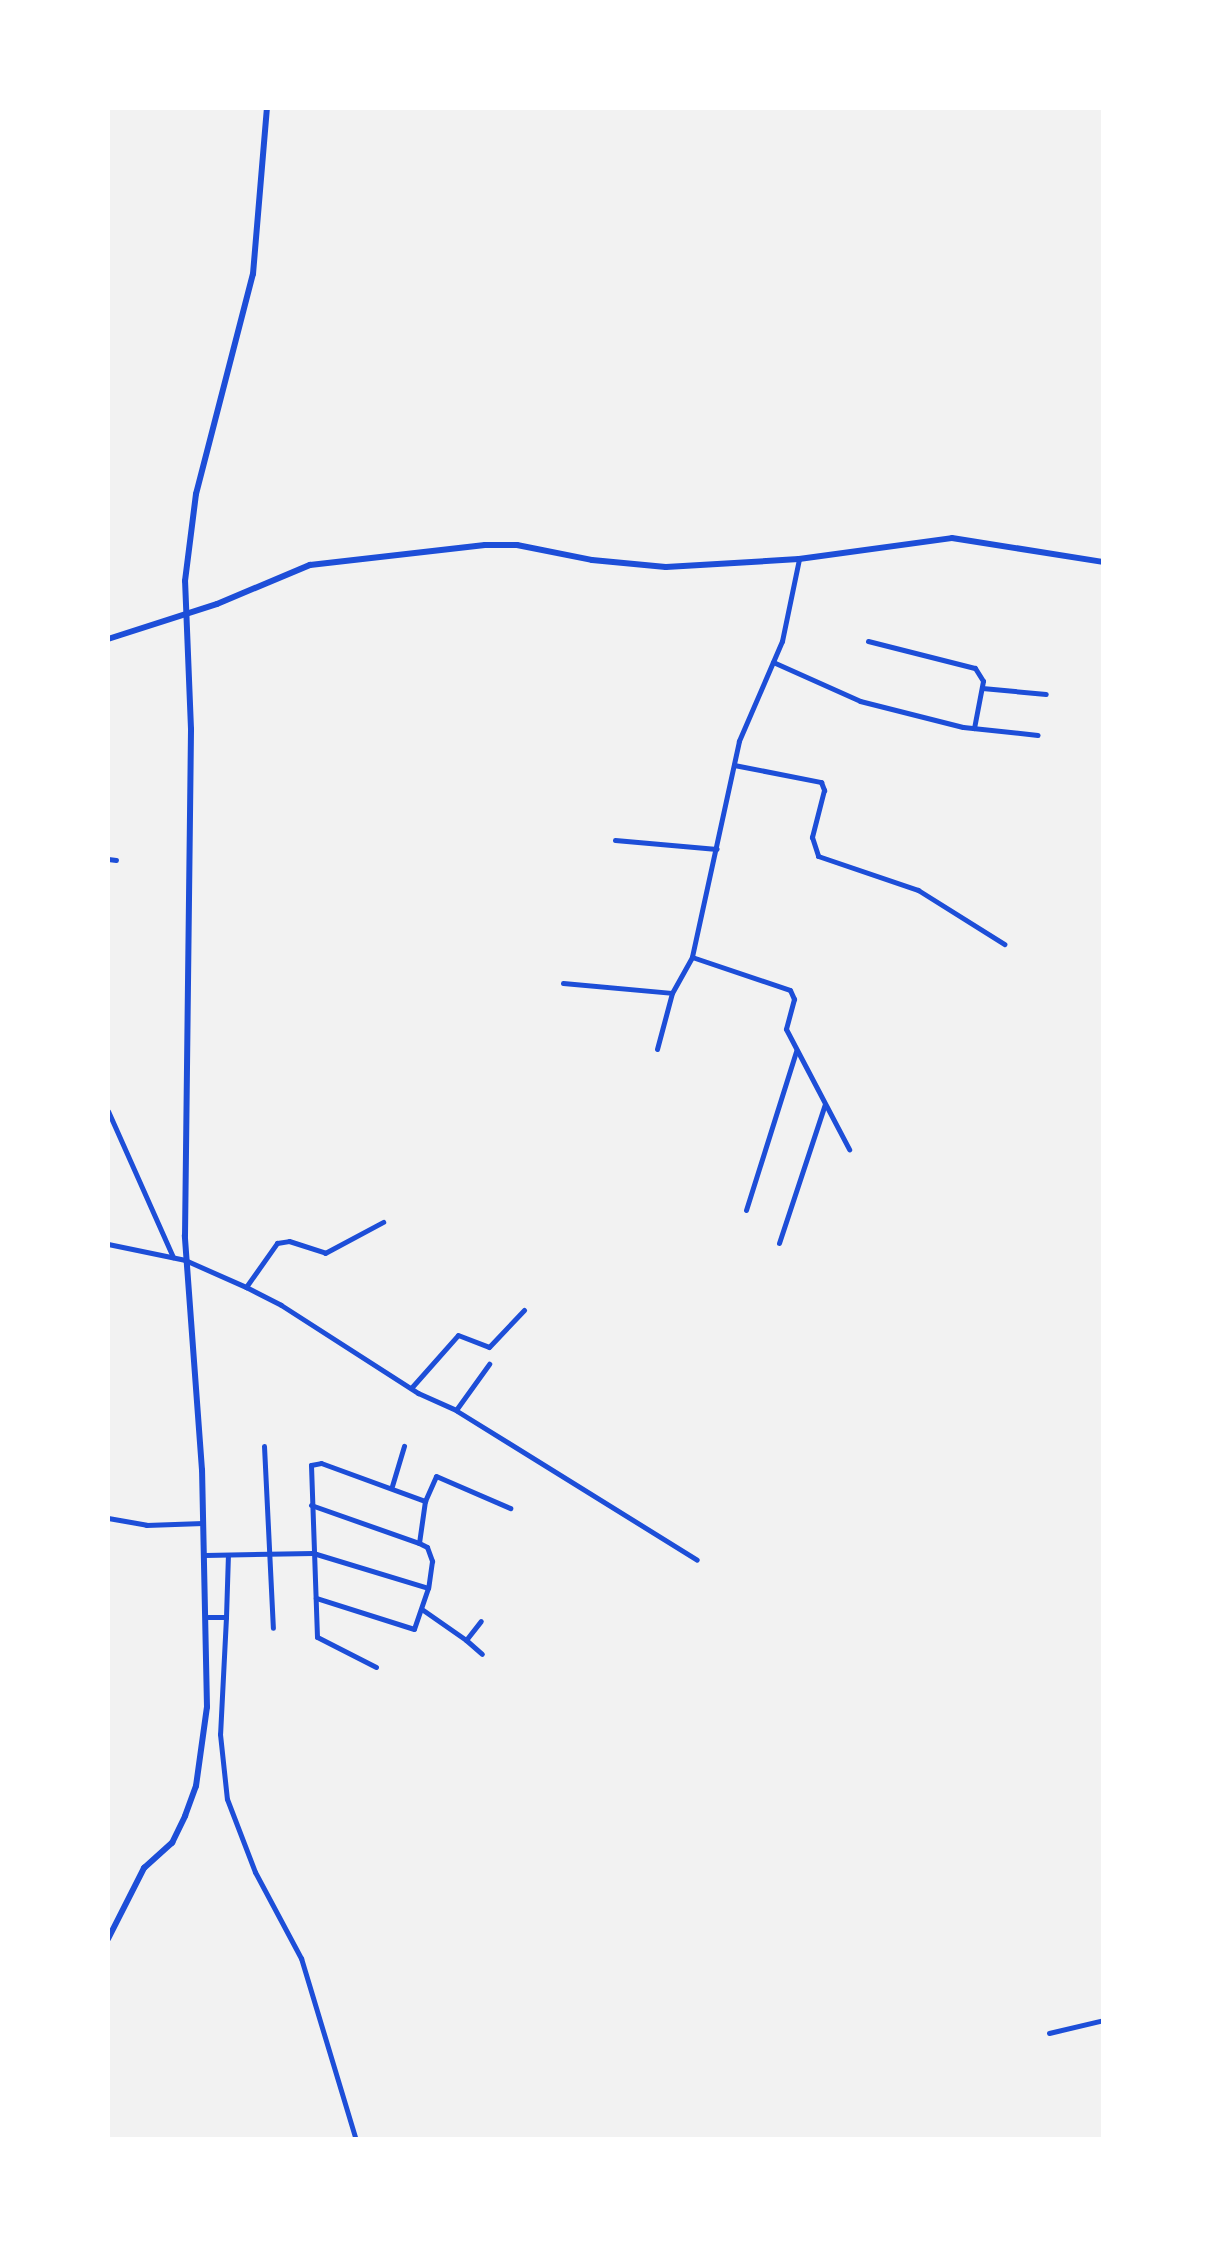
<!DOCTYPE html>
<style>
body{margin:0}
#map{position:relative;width:1211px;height:2247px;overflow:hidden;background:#f2f2f2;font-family:Quicksand,sans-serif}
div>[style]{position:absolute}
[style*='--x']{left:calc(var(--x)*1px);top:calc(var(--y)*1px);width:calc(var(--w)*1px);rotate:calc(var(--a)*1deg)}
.minor>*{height:5px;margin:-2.5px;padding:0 2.5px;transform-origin:2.5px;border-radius:2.5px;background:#1d4ed8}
.tertiary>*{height:6px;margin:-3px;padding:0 3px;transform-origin:3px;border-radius:3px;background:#1d4ed8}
span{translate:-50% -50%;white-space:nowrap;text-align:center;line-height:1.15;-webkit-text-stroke:9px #fff;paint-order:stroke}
.frame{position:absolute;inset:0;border:110px solid #fff;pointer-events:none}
</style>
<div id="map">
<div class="minor">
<i style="--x:799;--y:559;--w:84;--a:101.7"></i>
<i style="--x:782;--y:641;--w:109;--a:113.3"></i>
<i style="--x:739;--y:741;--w:221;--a:102.3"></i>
<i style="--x:692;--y:957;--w:103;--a:18.6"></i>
<i style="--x:790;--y:990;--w:10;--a:66"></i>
<i style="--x:794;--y:999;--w:31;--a:105"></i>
<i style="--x:786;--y:1029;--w:136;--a:62.3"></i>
<i style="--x:868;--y:641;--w:110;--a:14.2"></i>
<i style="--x:975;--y:668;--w:15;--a:58"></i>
<i style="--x:983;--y:681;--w:48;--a:100.8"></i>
<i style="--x:773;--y:662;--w:95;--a:24.1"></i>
<i style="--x:860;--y:701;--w:106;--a:14.2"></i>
<i style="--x:963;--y:727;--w:75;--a:6.1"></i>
<i style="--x:982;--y:688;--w:64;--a:5.4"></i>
<i style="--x:734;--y:765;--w:89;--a:11.1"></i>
<i style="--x:821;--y:782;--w:9;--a:69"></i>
<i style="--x:824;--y:790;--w:49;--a:104.3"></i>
<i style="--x:812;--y:837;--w:20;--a:72"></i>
<i style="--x:818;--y:856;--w:106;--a:18.8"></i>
<i style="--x:918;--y:890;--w:102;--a:32.1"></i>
<i style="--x:615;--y:840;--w:102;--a:5"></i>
<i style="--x:108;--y:859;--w:8;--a:7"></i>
<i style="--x:563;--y:983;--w:109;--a:5.2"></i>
<i style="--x:657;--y:1049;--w:58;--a:-75"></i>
<i style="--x:672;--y:993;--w:41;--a:-60.9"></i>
<i style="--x:108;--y:1111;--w:160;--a:66"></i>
<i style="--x:746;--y:1210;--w:167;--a:-72.5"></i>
<i style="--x:779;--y:1243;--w:146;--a:-71.7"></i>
<i style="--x:108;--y:1244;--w:79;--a:11.7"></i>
<i style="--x:185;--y:1260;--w:67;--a:23.9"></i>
<i style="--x:246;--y:1287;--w:39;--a:27"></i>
<i style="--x:281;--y:1305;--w:163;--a:32.7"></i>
<i style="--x:418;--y:1393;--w:42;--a:24.1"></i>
<i style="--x:456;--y:1410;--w:57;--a:-54.3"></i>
<i style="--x:246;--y:1287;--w:54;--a:-54.8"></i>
<i style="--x:277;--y:1243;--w:12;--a:-9"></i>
<i style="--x:289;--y:1241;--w:38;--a:18"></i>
<i style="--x:325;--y:1253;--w:66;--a:-28.1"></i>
<i style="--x:412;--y:1387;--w:69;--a:-48.5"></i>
<i style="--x:458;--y:1335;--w:33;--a:21"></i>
<i style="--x:489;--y:1347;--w:51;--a:-46.6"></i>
<i style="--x:457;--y:1411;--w:282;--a:31.8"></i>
<i style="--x:264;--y:1446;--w:182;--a:87.2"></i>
<i style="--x:392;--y:1486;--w:42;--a:-73.3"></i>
<i style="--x:311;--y:1505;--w:114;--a:19.4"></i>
<i style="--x:419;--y:1543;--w:9;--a:27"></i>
<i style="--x:427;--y:1547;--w:15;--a:70"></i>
<i style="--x:432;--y:1561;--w:27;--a:98"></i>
<i style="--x:428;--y:1588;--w:43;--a:108.9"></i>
<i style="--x:414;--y:1629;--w:103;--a:-162.4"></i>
<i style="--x:108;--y:1518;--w:39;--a:10"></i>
<i style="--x:146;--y:1525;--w:57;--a:-2"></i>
<i style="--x:419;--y:1543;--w:42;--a:-81.9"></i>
<i style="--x:425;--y:1501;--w:27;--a:-66"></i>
<i style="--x:436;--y:1476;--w:81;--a:23.4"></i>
<i style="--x:205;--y:1555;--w:108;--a:-1.1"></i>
<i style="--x:313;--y:1553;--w:120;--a:16.9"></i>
<i style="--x:423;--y:1610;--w:52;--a:34.9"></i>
<i style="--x:466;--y:1640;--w:24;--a:-52"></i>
<i style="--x:208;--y:1617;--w:18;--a:0"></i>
<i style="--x:226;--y:1617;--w:62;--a:-88.2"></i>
<i style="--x:226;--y:1617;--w:117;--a:92.9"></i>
<i style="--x:220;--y:1734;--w:65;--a:83.9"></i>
<i style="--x:227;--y:1799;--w:78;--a:69"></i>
<i style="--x:255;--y:1872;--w:98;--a:61.9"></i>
<i style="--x:301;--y:1958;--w:190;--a:73.2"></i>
<i style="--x:466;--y:1640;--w:21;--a:41"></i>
<i style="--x:376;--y:1667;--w:66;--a:-153"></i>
<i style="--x:317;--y:1637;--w:172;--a:-92"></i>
<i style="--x:311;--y:1465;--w:10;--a:-11"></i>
<i style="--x:321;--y:1463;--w:111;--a:20.1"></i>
<i style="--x:1049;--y:2033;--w:57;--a:-13.3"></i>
</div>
<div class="tertiary">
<i style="--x:108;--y:639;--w:114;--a:-17.8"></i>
<i style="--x:217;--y:604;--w:101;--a:-22.8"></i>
<i style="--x:310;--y:565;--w:176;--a:-6.5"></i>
<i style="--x:485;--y:545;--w:32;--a:0"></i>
<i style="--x:517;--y:545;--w:76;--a:11.3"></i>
<i style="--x:592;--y:560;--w:74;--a:5.4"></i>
<i style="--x:666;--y:567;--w:133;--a:-3.4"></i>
<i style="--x:799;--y:559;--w:154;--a:-7.8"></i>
<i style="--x:952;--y:538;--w:154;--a:9"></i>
<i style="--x:108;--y:1939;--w:80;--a:-63.1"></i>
<i style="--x:144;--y:1868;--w:38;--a:-42"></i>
<i style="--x:172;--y:1843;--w:30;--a:-64"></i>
<i style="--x:185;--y:1816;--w:32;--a:-70"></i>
<i style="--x:196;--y:1786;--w:80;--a:-82.1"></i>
<i style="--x:207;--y:1707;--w:237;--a:-91.2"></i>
<i style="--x:202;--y:1470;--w:235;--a:-94.2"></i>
<i style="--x:185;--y:1236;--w:507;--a:-89.32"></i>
<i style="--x:191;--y:729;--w:148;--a:-92.3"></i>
<i style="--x:185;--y:581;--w:88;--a:-82.8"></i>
<i style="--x:196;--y:494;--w:227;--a:-75.5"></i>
<i style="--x:253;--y:274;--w:167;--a:-85.2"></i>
</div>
<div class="frame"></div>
</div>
